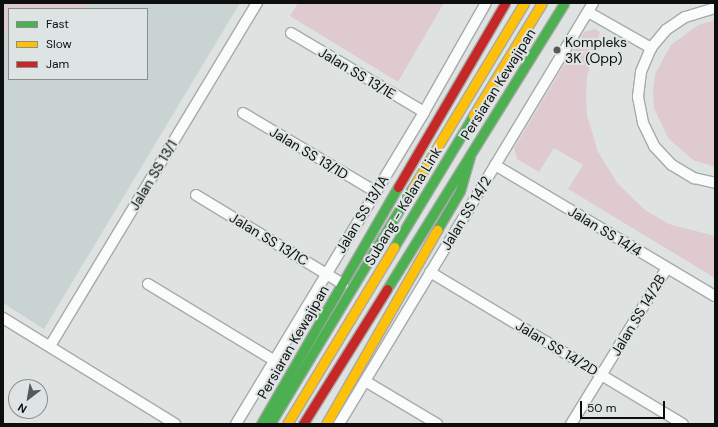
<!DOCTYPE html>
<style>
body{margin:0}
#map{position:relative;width:718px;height:427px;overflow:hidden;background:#dee3e2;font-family:"DM Sans",sans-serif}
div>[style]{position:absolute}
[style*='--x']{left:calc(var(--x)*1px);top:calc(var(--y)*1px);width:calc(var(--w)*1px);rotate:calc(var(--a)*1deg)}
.built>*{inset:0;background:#c9d3d2}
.green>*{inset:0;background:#dfcbcf}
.roads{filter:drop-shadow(1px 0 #a6aaa9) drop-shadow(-1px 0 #a6aaa9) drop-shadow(0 1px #a6aaa9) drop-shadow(0 -1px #a6aaa9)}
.street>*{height:10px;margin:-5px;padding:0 5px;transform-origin:5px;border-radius:5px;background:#fafbfb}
.fast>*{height:9px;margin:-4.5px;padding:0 4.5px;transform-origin:4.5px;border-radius:4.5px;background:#4caf50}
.slow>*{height:9px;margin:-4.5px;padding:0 4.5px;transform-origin:4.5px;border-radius:4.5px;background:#ffc107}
.jam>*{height:9px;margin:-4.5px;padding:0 4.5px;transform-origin:4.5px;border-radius:4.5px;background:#c62828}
.dots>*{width:11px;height:11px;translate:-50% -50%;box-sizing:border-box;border:2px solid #dde4e3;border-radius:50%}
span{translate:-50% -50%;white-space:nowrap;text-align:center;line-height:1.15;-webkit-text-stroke:4px #dde4e3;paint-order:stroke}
.poi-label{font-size:14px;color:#0c0f0e}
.left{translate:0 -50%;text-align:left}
.street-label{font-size:14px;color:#0c0f0e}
.frame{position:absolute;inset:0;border:4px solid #0c0f0e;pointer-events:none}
.legend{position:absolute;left:8px;top:8px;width:140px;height:72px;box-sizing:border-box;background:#dde4e3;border:1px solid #898f8e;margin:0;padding:5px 7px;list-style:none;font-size:12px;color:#0c0f0e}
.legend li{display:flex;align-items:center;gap:8px;height:20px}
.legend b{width:20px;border:1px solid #898f8e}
.north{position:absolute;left:8px;top:379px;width:40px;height:40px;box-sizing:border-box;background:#dde4e3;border:1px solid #898f8e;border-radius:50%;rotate:211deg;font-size:11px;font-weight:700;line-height:16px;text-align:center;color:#0c0f0e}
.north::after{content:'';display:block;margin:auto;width:14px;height:18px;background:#565958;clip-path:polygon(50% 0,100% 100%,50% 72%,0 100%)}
.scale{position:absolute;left:580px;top:401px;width:85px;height:18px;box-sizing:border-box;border:2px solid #0c0f0e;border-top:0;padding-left:5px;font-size:12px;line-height:14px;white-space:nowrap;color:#0c0f0e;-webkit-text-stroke:3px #dde4e3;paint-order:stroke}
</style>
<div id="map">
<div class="built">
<i style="clip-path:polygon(evenodd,3px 3px,240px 3px,44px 329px,3px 303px,3px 3px,9px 9px,147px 9px,147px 79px,9px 79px,9px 9px)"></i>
</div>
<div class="green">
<i style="clip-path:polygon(3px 3px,89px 3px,85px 9px,9px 9px,9px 34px,3px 30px)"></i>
<i style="clip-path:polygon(298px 3px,444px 3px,398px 82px,290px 16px)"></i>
<i style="clip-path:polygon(715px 20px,715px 167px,693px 160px,668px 138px,654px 108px,653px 91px,655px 74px,671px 45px,698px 25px)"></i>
<i style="clip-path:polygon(595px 29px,600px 32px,587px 77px,586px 96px,587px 115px,598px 152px,618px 184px,645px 210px,669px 224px,715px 236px,715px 278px,568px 189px,583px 165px,554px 148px,539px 172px,517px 159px,514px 148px,584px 32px)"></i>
</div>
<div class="roads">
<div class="street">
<i style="--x:715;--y:8;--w:31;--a:163"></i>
<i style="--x:685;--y:17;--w:23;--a:146"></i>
<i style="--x:666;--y:30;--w:23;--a:130"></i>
<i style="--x:651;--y:48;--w:26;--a:113"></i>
<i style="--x:641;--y:72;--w:25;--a:97"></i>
<i style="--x:638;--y:97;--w:26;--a:79"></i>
<i style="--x:643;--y:123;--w:25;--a:64"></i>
<i style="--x:654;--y:146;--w:26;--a:47"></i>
<i style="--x:672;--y:165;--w:26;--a:31"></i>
<i style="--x:694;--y:178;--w:22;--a:13"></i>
<i style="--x:588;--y:12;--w:73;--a:29.7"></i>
<i style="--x:291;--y:33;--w:155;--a:30.7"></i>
<i style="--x:243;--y:113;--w:155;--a:30.7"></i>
<i style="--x:495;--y:165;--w:256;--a:30.8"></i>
<i style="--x:196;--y:195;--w:172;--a:31.2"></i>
<i style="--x:430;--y:272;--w:295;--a:31"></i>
<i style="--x:148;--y:284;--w:149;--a:31.2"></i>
<i style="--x:3;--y:318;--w:202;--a:31.6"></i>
<i style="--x:50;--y:346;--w:401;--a:-58.9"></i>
<i style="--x:365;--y:381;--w:84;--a:30.8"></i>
<i style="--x:236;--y:424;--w:364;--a:-58.9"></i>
<i style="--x:424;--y:112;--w:125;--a:-60.4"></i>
<i style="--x:339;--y:424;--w:492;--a:-58.9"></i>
<i style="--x:571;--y:424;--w:183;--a:-58.4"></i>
</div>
<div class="fast">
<i style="--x:437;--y:230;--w:45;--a:-59.5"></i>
<i style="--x:460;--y:191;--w:36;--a:-74"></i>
<i style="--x:394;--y:247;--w:153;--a:-58.9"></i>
<i style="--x:387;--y:289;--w:336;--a:-58.2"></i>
<i style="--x:261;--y:424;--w:274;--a:-60"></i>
<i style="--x:270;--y:424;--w:275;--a:-58.9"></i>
</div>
<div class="slow">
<i style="--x:473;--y:116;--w:132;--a:-58.6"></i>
<i style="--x:412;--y:189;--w:217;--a:-58.9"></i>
<i style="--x:287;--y:424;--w:207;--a:-58.8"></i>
<i style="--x:326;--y:424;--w:224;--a:-60.2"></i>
</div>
<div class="jam">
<i style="--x:398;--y:187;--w:213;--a:-59.8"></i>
<i style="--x:303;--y:424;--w:159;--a:-58.1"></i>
</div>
</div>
<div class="dots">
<i style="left:557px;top:50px;background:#565958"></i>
</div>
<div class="poi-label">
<span class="left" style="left:565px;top:50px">Kompleks<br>3K (Opp)</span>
</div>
<div class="street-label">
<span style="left:357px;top:73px;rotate:31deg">Jalan SS 13/1E</span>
<span style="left:498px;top:84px;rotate:-58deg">Persiaran Kewajipan</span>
<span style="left:309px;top:153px;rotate:31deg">Jalan SS 13/1D</span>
<span style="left:153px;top:175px;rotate:-59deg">Jalan SS 13/1</span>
<span style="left:403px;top:206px;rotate:-59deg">Subang - Kelana Link</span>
<span style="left:466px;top:213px;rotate:-59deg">Jalan SS 14/2</span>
<span style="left:362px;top:214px;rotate:-59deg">Jalan SS 13/1A</span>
<span style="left:605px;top:231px;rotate:31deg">Jalan SS 14/4</span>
<span style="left:269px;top:239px;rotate:31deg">Jalan SS 13/1C</span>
<span style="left:638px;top:315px;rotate:-59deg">Jalan SS 14/2B</span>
<span style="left:293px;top:342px;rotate:-60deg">Persiaran Kewajipan</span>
<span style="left:557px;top:348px;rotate:31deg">Jalan SS 14/2D</span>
</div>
<div class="frame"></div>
<ul class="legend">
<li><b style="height:5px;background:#4caf50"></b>Fast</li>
<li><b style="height:5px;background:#ffc107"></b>Slow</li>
<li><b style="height:5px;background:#c62828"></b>Jam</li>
</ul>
<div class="north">N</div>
<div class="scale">50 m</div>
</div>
